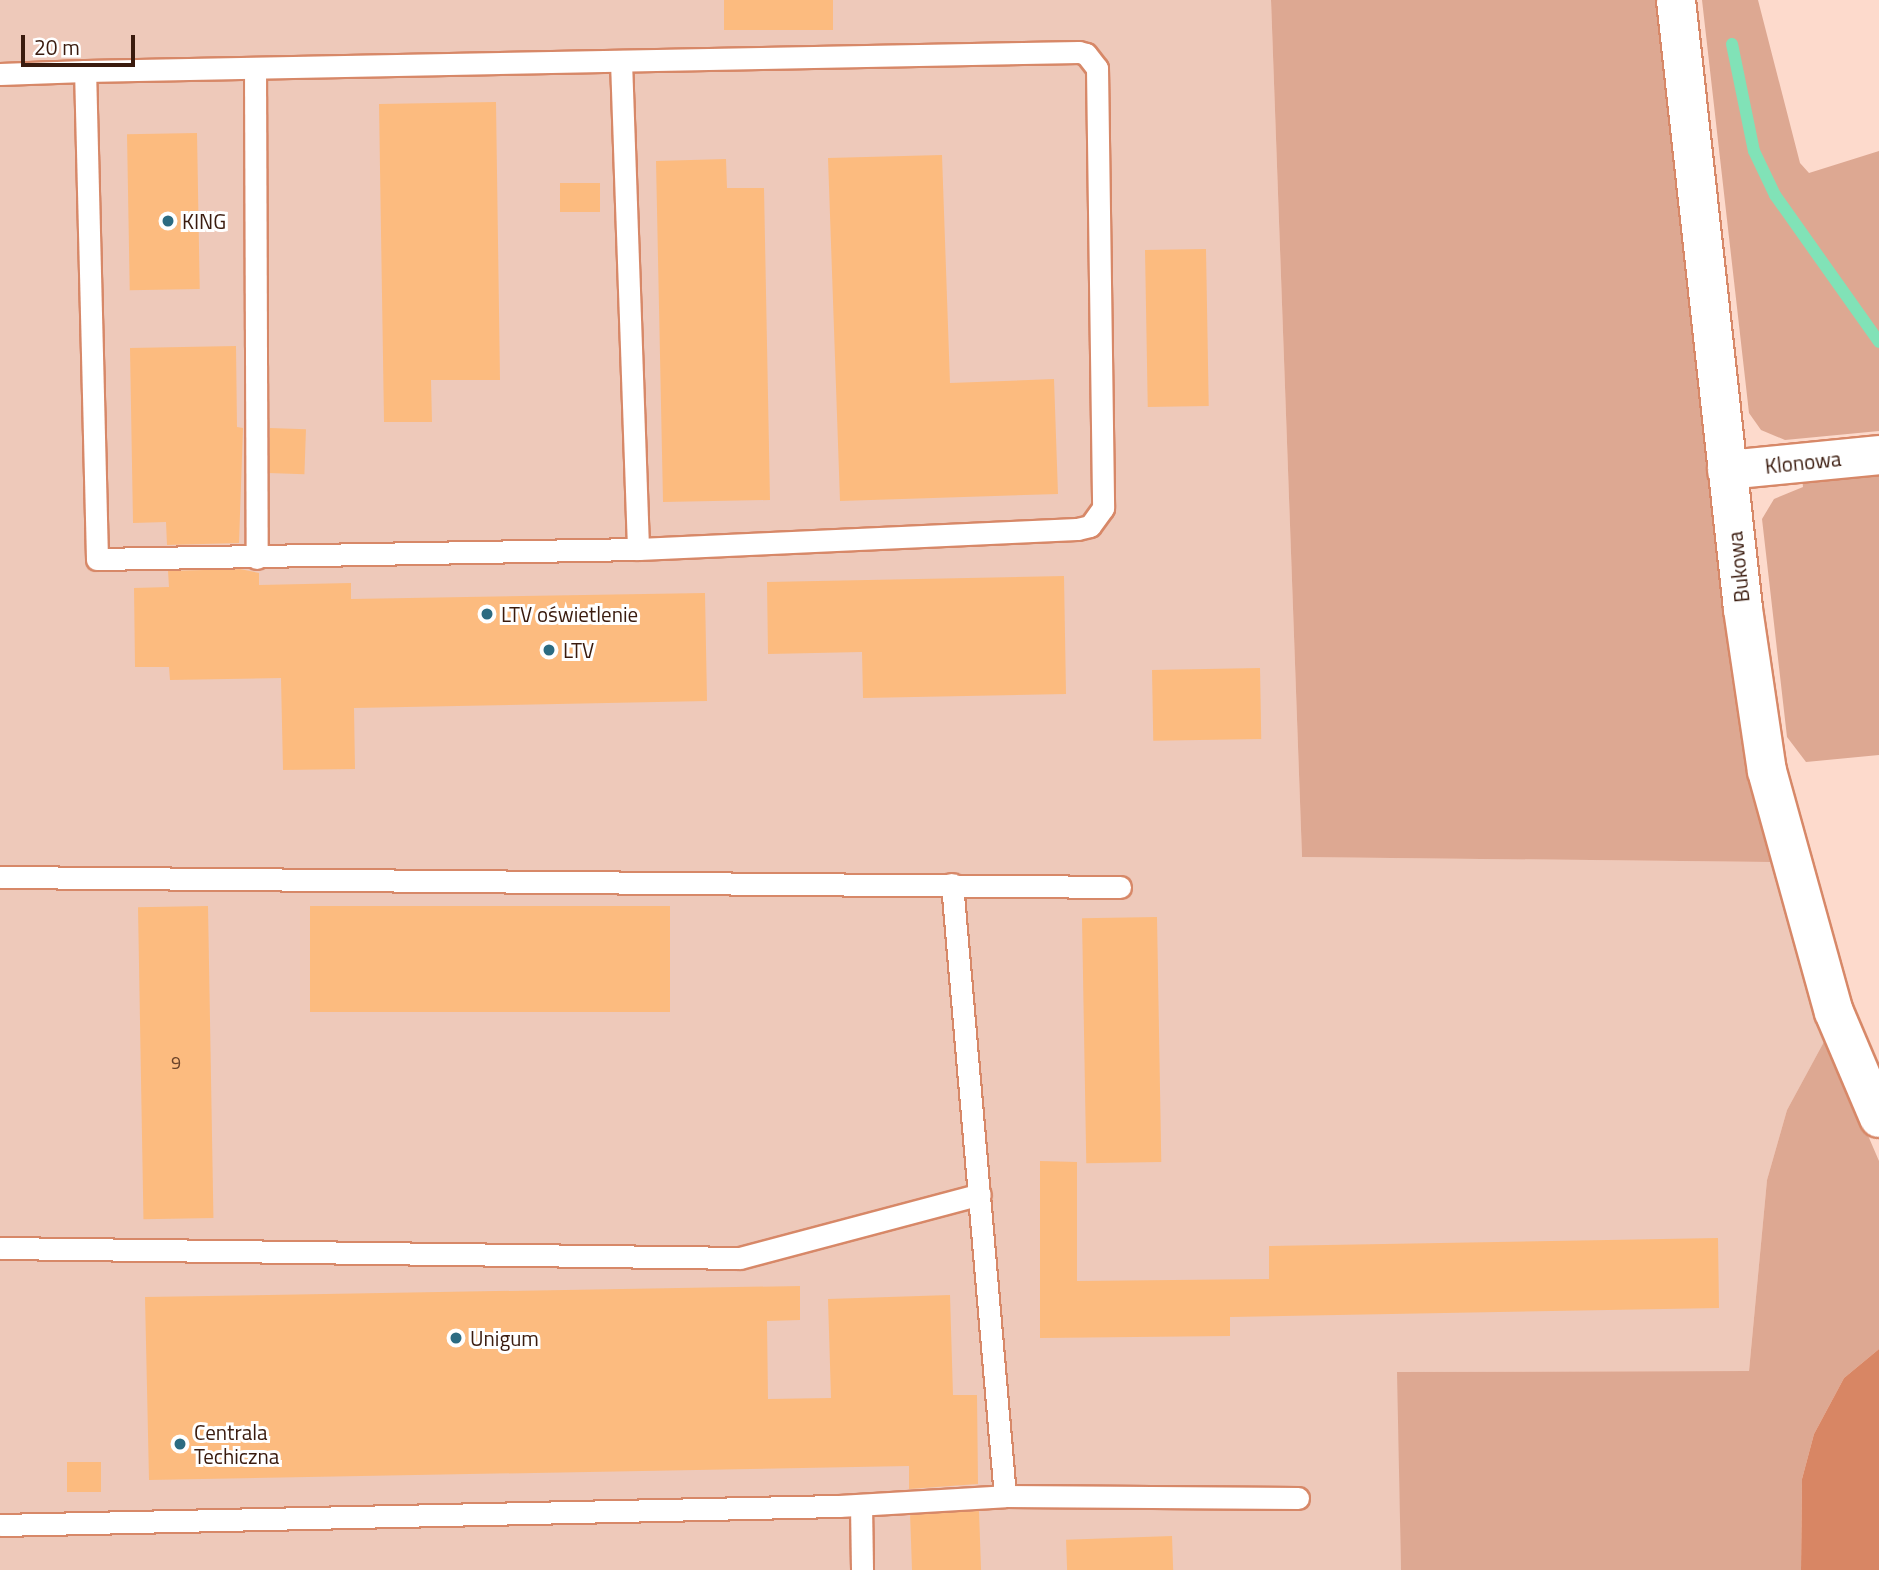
<!DOCTYPE html>
<meta charset="utf-8">
<style>
body{margin:0}
#map{position:relative;width:1879px;height:1570px;overflow:hidden;background:#fddacc;font-family:"Titillium Web",sans-serif}
div>[style]{position:absolute}
[style*='--x']{left:calc(var(--x)*1px);top:calc(var(--y)*1px);width:calc(var(--w)*1px);rotate:calc(var(--a)*1deg)}
.built>*{inset:0;background:#eec9ba}
.green>*{inset:0;background:#dda892}
.forest>*{inset:0;background:#d88664}
.stream>*{height:12px;margin:-6px;padding:0 6px;transform-origin:6px;border-radius:6px;background:#81e2b7}
.building>*{inset:0;background:#fcbb7f;transform-origin:0 0}
.roads{filter:drop-shadow(2px 0 #d78868) drop-shadow(-2px 0 #d78868) drop-shadow(0 2px #d78868) drop-shadow(0 -2px #d78868)}
.lane>*{height:21px;margin:-10.5px;padding:0 10.5px;transform-origin:10.5px;border-radius:10.5px;background:#fff}
.street>*{height:38px;margin:-19px;padding:0 19px;transform-origin:19px;border-radius:19px;background:#fff}
.dots>*{width:19px;height:19px;translate:-50% -50%;box-sizing:border-box;border:4px solid #fff;border-radius:50%}
span{translate:-50% -50%;white-space:nowrap;text-align:center;line-height:1.15;-webkit-text-stroke:6px #fff;paint-order:stroke}
.number-label{font-size:18px;color:#6a432a}
.number-label span{-webkit-text-stroke-width:0}
.poi-label{font-size:21px;color:#3a1b0e}
.left{translate:0 -50%;text-align:left}
.street-label{font-size:21px;color:#3a1b0e}
.scale{position:absolute;left:21px;top:35px;width:114px;height:32px;box-sizing:border-box;border:4px solid #3a1b0e;border-top:0;padding-left:9px;font-size:21px;line-height:24px;white-space:nowrap;color:#3a1b0e;-webkit-text-stroke:5px #fff;paint-order:stroke}
</style>
<div id="map">
<div class="built">
<i style="clip-path:polygon(0 0,1271px 0,1302px 857px,1771px 862px,1826px 1038px,1787px 1110px,1767px 1180px,1749px 1371px,1398px 1372px,1401px 1570px,0 1570px)"></i>
</div>
<div class="green">
<i style="clip-path:polygon(1271px 0,1659px 0,1750px 775px,1771px 862px,1302px 857px)"></i>
<i style="clip-path:polygon(1702px 0,1758px 0,1800px 163px,1809px 173px,1879px 151px,1879px 431px,1785px 440px,1761px 430px,1749px 413px)"></i>
<i style="clip-path:polygon(1879px 469px,1879px 755px,1806px 762px,1787px 737px,1762px 519px,1774px 499px,1803px 487px,1802px 477px)"></i>
<i style="clip-path:polygon(1826px 1038px,1879px 1161px,1879px 1349px,1844px 1378px,1814px 1434px,1802px 1479px,1801px 1570px,1401px 1570px,1397px 1372px,1749px 1371px,1767px 1180px,1787px 1110px)"></i>
</div>
<div class="forest">
<i style="clip-path:polygon(1879px 1349px,1879px 1570px,1801px 1570px,1802px 1479px,1814px 1434px,1844px 1378px)"></i>
</div>
<div class="stream">
<i style="--x:1732;--y:44;--w:109;--a:78.4"></i>
<i style="--x:1754;--y:151;--w:49;--a:64.5"></i>
<i style="--x:1775;--y:195;--w:180;--a:54.7"></i>
</div>
<div class="building">
<i style="left:724px;top:0;width:109px;height:30px"></i>
<i style="clip-path:polygon(496px 102px,500px 380px,431px 380px,432px 422px,384px 422px,379px 104px)"></i>
<i style="left:197px;top:133px;width:156px;height:70px;rotate:89deg"></i>
<i style="clip-path:polygon(942px 155px,950px 383px,1054px 379px,1058px 494px,840px 501px,828px 158px)"></i>
<i style="clip-path:polygon(726px 159px,727px 188px,764px 188px,770px 500px,663px 502px,656px 161px)"></i>
<i style="left:560px;top:183px;width:40px;height:29px"></i>
<i style="left:1206px;top:249px;width:157px;height:61px;rotate:89deg"></i>
<i style="clip-path:polygon(236px 346px,237px 427px,243px 428px,239px 543px,167px 545px,166px 522px,133px 523px,130px 348px)"></i>
<i style="left:270px;top:428px;width:36px;height:45px;rotate:2deg"></i>
<i style="clip-path:polygon(240px 569px,259px 573px,259px 585px,351px 583px,351px 599px,705px 593px,707px 701px,354px 708px,355px 769px,283px 770px,281px 678px,170px 680px,169px 667px,135px 667px,134px 588px,169px 587px,168px 571px)"></i>
<i style="clip-path:polygon(1064px 576px,1066px 694px,863px 698px,862px 652px,768px 654px,767px 582px)"></i>
<i style="left:1260px;top:668px;width:71px;height:108px;rotate:89deg"></i>
<i style="left:208px;top:906px;width:312px;height:70px;rotate:89deg"></i>
<i style="left:310px;top:906px;width:360px;height:106px"></i>
<i style="left:1157px;top:917px;width:245px;height:75px;rotate:89deg"></i>
<i style="clip-path:polygon(1040px 1161px,1077px 1162px,1077px 1281px,1269px 1279px,1269px 1246px,1718px 1238px,1719px 1308px,1230px 1317px,1230px 1336px,1040px 1338px)"></i>
<i style="clip-path:polygon(800px 1286px,800px 1320px,767px 1321px,768px 1399px,831px 1398px,828px 1299px,950px 1295px,953px 1395px,977px 1395px,978px 1484px,909px 1489px,909px 1466px,149px 1480px,145px 1297px)"></i>
<i style="left:101px;top:1462px;width:30px;height:34px;rotate:90deg"></i>
<i style="left:979px;top:1511px;width:59px;height:69px;rotate:88deg"></i>
<i style="left:1172px;top:1536px;width:34px;height:106px;rotate:88deg"></i>
</div>
<div class="roads">
<div class="lane">
<i style="--x:621;--y:61;--w:488;--a:88"></i>
<i style="--x:255;--y:68;--w:490;--a:89.8"></i>
<i style="--x:0;--y:74;--w:85;--a:-2"></i>
<i style="--x:85;--y:71;--w:994;--a:-1.1"></i>
<i style="--x:1079;--y:52;--w:7;--a:16"></i>
<i style="--x:1086;--y:54;--w:18;--a:52"></i>
<i style="--x:1097;--y:68;--w:440;--a:89.2"></i>
<i style="--x:1103;--y:508;--w:22;--a:126"></i>
<i style="--x:1090;--y:526;--w:13;--a:167"></i>
<i style="--x:1077;--y:529;--w:439;--a:177.4"></i>
<i style="--x:638;--y:549;--w:541;--a:178.94"></i>
<i style="--x:97;--y:559;--w:488;--a:-91.4"></i>
<i style="--x:0;--y:877;--w:1120;--a:0.51"></i>
<i style="--x:952;--y:884;--w:614;--a:85.05"></i>
<i style="--x:0;--y:1248;--w:740;--a:0.77"></i>
<i style="--x:740;--y:1258;--w:248;--a:-14.9"></i>
<i style="--x:861;--y:1505;--w:65;--a:89.1"></i>
<i style="--x:0;--y:1525;--w:839;--a:-1.3"></i>
<i style="--x:839;--y:1506;--w:166;--a:-3.4"></i>
<i style="--x:1005;--y:1496;--w:293;--a:0.4"></i>
</div>
<div class="street">
<i style="--x:1676;--y:0;--w:613;--a:83.72"></i>
<i style="--x:1743;--y:609;--w:164;--a:81.6"></i>
<i style="--x:1767;--y:771;--w:250;--a:74.5"></i>
<i style="--x:1834;--y:1012;--w:115;--a:67"></i>
<i style="--x:1727;--y:470;--w:153;--a:-5.6"></i>
</div>
</div>
<div class="dots">
<i style="left:168px;top:221px;background:#2c6b81"></i>
<i style="left:487px;top:614px;background:#2c6b81"></i>
<i style="left:549px;top:650px;background:#2c6b81"></i>
<i style="left:456px;top:1338px;background:#2c6b81"></i>
<i style="left:180px;top:1444px;background:#2c6b81"></i>
</div>
<div class="number-label">
<span style="left:176px;top:1063px">9</span>
</div>
<div class="poi-label">
<span class="left" style="left:182px;top:221px">KING</span>
<span class="left" style="left:501px;top:614px">LTV oświetlenie</span>
<span class="left" style="left:563px;top:650px">LTV</span>
<span class="left" style="left:470px;top:1338px">Unigum</span>
<span class="left" style="left:194px;top:1444px">Centrala<br>Techiczna</span>
</div>
<div class="street-label">
<span style="left:1803px;top:462px;rotate:-6deg">Klonowa</span>
<span style="left:1738px;top:567px;rotate:-96deg">Bukowa</span>
</div>
<div class="scale">20 m</div>
</div>
